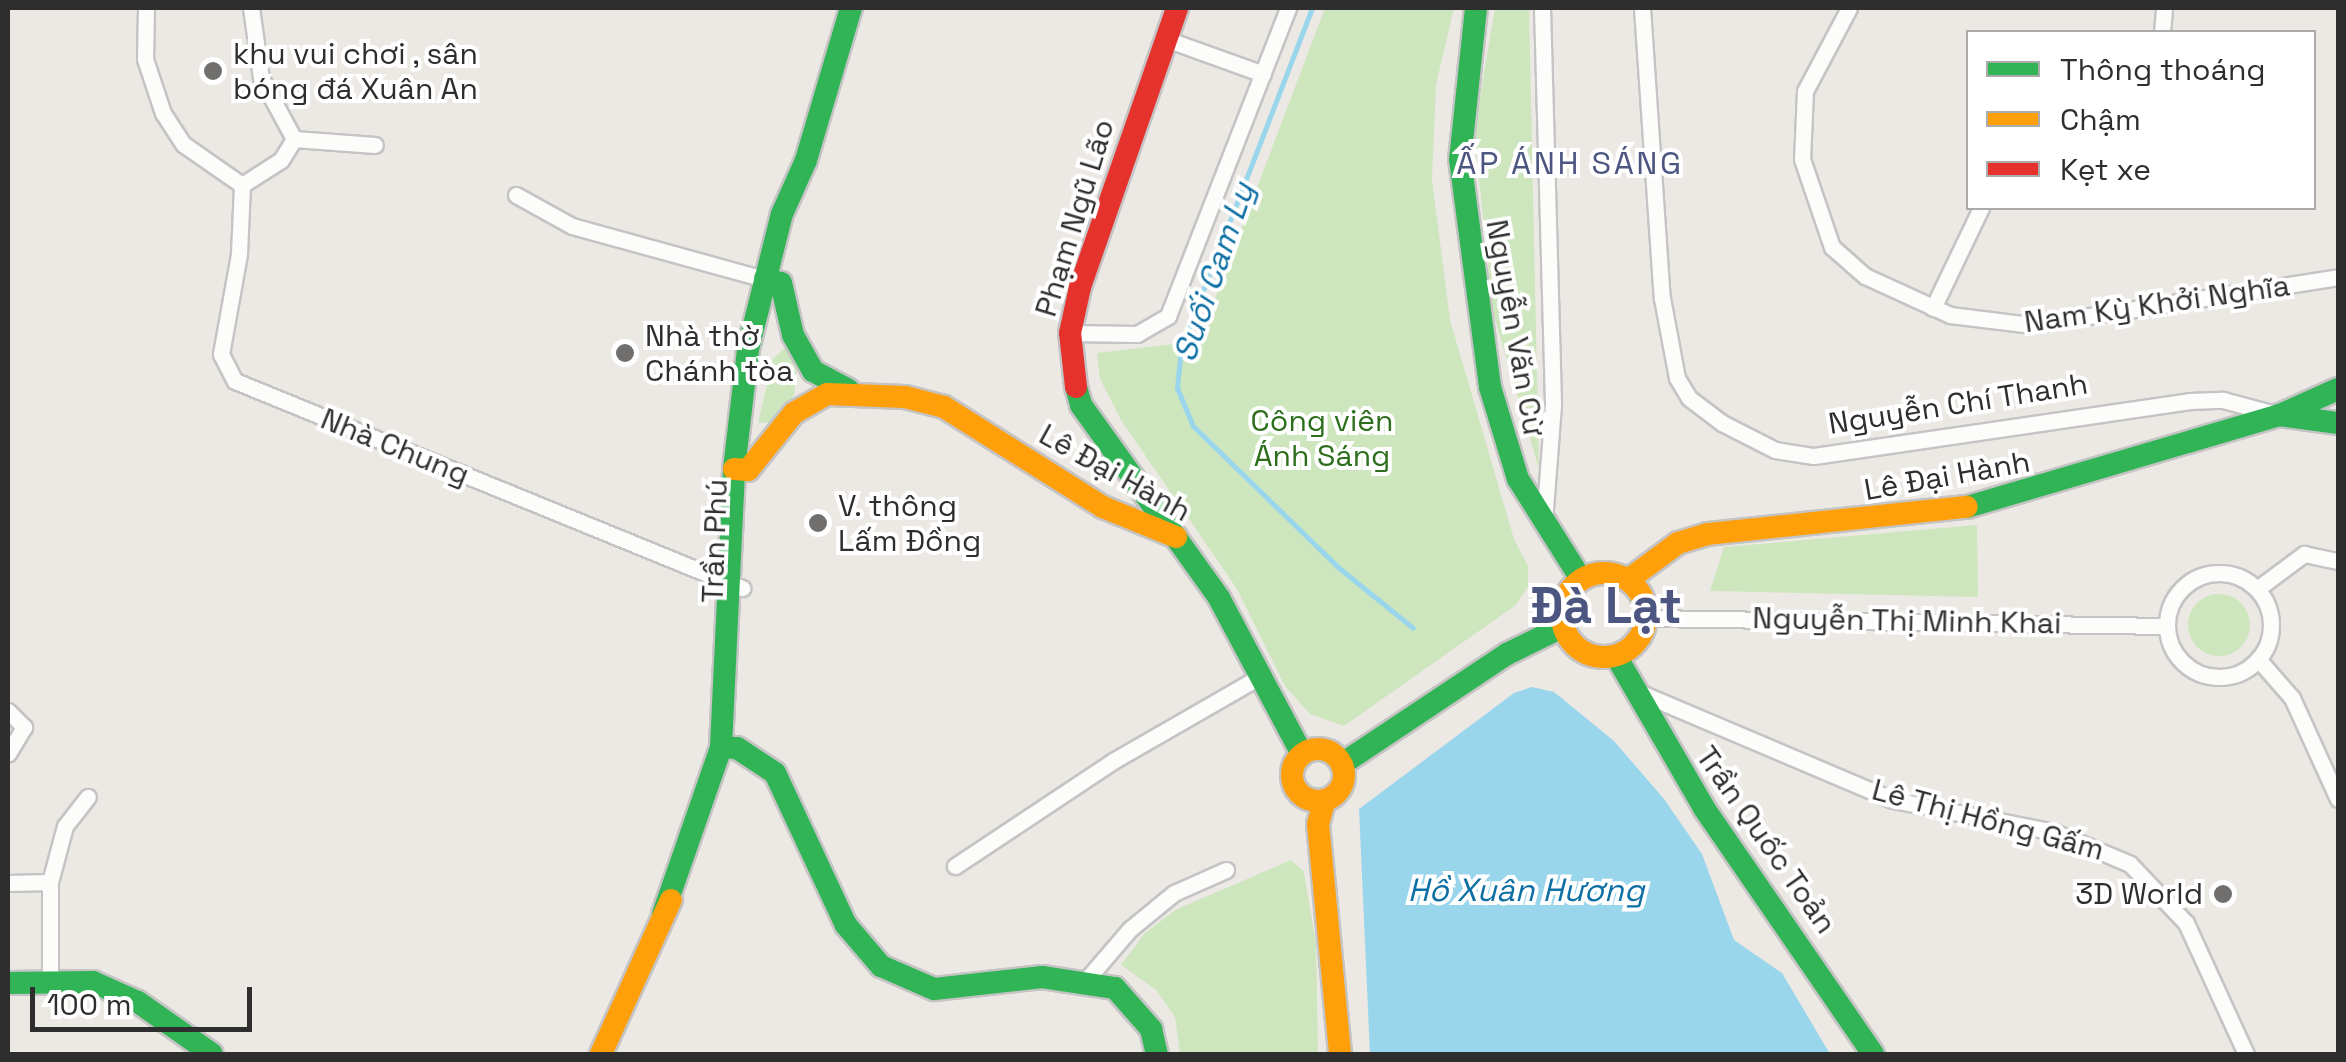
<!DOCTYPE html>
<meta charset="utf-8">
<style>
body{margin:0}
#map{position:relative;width:2346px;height:1062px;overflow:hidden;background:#ece8e4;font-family:"Space Grotesk",sans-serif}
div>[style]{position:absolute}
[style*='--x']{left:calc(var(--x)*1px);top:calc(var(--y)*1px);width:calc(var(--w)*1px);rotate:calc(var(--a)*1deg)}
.green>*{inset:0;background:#cee6be}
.round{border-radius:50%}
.water>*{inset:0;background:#99d6ec}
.stream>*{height:5px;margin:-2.5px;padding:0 2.5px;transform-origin:2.5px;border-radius:2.5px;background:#99d6ec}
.roads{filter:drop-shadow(2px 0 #c5c4c5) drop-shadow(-2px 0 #c5c4c5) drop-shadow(0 2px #c5c4c5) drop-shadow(0 -2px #c5c4c5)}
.street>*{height:15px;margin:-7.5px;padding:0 7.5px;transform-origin:7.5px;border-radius:7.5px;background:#fcfcfb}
.street>.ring{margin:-7.5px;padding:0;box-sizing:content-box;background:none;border:15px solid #fcfcfb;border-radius:50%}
.fast>*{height:22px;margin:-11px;padding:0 11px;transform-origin:11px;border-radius:11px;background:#30b455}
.slow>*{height:22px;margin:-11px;padding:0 11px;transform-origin:11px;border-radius:11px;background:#ff9f0a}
.slow>.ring{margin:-11px;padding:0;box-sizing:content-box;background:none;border:22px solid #ff9f0a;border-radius:50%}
.jam>*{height:22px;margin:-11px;padding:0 11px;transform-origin:11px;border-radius:11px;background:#e5322d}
.dots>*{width:28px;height:28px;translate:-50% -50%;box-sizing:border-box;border:5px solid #fff;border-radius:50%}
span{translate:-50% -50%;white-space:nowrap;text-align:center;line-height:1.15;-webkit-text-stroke:8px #fff;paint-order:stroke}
.poi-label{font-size:30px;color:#2e2e2e}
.left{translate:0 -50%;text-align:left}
.right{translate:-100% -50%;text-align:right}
.street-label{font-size:30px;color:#2e2e2e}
.park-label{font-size:30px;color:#2c6e1b}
.neighbourhood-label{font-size:32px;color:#4d5680;letter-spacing:2.5px}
.water-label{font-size:32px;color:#0d6fa3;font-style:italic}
.town-label{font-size:50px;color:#4d5680;font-weight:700}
.frame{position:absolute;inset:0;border:10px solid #2e2e2e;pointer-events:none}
.legend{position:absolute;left:1966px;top:30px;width:350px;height:180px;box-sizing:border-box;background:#fff;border:2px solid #ababab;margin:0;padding:12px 18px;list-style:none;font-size:30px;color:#2e2e2e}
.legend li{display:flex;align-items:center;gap:20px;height:50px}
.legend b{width:50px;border:2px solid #ababab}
.scale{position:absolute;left:30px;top:987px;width:222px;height:45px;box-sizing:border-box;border:5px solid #2e2e2e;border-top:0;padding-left:12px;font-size:30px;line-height:35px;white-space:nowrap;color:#2e2e2e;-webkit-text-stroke:8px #fff;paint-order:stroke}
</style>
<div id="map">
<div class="green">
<i style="clip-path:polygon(1325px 8px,1454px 8px,1436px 85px,1432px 179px,1450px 320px,1514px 539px,1528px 566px,1528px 587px,1516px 605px,1344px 726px,1310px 714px,1285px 686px,1237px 589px,1121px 420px,1100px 379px,1097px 353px,1199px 341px)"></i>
<i style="clip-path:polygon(1495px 8px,1529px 8px,1539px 469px,1493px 312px,1474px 132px)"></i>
<i style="clip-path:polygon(787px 346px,797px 366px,794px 395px,774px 422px,758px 423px,773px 359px)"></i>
<i style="clip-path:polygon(1977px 525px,1978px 597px,1710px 591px,1724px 547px)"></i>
<i class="round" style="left:2188px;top:594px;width:62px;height:62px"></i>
<i style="clip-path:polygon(1291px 860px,1304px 872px,1316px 944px,1318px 1054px,1180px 1054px,1175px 1017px,1156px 990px,1121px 965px,1144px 934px,1175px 910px)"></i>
</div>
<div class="water">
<i style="clip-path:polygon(1532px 687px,1554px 692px,1614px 741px,1664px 799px,1702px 854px,1734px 940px,1782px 973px,1830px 1054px,1370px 1054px,1359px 809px,1514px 693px)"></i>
</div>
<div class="stream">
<i style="--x:1312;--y:8;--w:364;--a:111.1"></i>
<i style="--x:1181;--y:348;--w:40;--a:95.7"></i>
<i style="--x:1177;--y:388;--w:41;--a:67.2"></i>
<i style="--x:1193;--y:426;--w:204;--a:44.2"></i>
<i style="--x:1339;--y:568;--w:95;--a:39"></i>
</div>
<div class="roads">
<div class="street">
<i style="--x:146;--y:8;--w:51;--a:91.1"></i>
<i style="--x:145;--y:59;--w:57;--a:71.6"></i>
<i style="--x:163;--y:113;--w:37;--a:57"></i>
<i style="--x:183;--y:144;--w:72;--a:34.8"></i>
<i style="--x:1542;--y:8;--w:397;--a:88.4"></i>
<i style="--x:1553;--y:405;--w:116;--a:94.4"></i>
<i style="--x:1642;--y:8;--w:291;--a:86.1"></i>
<i style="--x:1662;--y:298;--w:81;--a:79.4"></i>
<i style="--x:1677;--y:378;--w:23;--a:59"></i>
<i style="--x:1689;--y:398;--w:41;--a:37.1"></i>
<i style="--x:1722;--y:423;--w:59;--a:27"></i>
<i style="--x:1775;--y:450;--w:39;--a:9"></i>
<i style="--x:1814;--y:456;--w:379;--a:-8.3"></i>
<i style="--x:2189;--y:401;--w:34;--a:-2"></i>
<i style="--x:2223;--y:400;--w:58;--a:15"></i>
<i style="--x:1849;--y:8;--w:94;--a:117.9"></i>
<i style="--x:1805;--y:91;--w:68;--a:92.5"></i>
<i style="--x:1802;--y:159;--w:93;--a:71.2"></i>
<i style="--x:1832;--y:247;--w:44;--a:41.3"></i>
<i style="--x:1865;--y:276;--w:94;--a:24.6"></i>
<i style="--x:1950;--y:315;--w:83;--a:7"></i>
<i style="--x:2032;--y:325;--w:310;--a:-8.9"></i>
<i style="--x:2162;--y:32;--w:24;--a:-85"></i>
<i style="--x:1166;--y:39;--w:103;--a:19.8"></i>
<i style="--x:294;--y:139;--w:81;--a:4.2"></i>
<i style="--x:242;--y:185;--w:69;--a:92.5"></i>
<i style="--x:239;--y:254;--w:102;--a:100.2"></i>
<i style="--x:221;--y:354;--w:30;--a:63"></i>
<i style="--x:235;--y:381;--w:548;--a:22.21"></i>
<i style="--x:242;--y:185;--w:46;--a:-32.7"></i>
<i style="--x:281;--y:160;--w:25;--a:-58"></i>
<i style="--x:294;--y:139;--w:69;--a:-118.4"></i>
<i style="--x:261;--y:78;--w:71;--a:-98.1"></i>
<i style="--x:516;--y:195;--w:64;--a:29"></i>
<i style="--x:572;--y:226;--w:200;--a:15.4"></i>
<i style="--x:1933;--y:308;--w:111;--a:-64.4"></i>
<i style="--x:1070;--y:333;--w:67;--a:0.9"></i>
<i style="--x:1137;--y:334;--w:36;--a:-30"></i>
<i style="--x:1168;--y:316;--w:331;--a:-68.7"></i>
<i class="ring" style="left:2167px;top:573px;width:89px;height:89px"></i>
<i style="--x:2257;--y:589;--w:59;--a:-36.7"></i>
<i style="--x:2304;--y:554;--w:35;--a:12"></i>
<i style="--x:1646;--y:618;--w:521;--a:0.88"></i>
<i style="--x:2258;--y:659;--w:52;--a:48.9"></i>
<i style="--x:2292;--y:698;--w:111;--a:65.5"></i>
<i style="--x:1636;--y:691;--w:279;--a:23"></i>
<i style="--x:1893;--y:800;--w:164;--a:11.2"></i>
<i style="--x:2054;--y:832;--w:82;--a:22.8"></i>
<i style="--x:2130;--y:864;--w:81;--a:46.5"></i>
<i style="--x:2186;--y:923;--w:144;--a:65.4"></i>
<i style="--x:8;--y:711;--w:23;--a:45"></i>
<i style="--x:24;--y:727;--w:31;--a:121"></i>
<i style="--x:955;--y:866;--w:190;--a:-33.6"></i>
<i style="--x:1113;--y:761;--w:168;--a:-29.9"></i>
<i style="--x:8;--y:883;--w:42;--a:-1.4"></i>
<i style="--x:50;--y:978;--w:96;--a:-90"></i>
<i style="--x:50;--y:882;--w:58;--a:-75"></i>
<i style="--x:65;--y:826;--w:37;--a:-52"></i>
<i style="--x:1087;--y:979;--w:66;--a:-49.3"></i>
<i style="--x:1130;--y:929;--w:57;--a:-39.3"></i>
<i style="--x:1174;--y:893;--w:57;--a:-23.9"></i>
</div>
<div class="fast">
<i style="--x:1476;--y:8;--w:152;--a:96"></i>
<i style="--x:1460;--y:159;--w:230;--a:82.5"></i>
<i style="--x:1490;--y:387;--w:96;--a:73.1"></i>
<i style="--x:1518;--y:479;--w:118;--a:57.8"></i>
<i style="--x:765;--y:279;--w:16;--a:14"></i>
<i style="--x:781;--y:283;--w:53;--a:77"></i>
<i style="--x:793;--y:335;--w:41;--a:60.9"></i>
<i style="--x:813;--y:371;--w:40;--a:28"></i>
<i style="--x:1076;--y:387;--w:19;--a:74"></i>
<i style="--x:1081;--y:405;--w:237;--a:54.4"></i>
<i style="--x:1219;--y:598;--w:177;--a:62"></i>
<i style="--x:2282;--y:414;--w:61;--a:-24.1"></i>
<i style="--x:1967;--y:507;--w:325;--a:-16.4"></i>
<i style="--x:2279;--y:415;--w:60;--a:7.7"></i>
<i style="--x:1616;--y:656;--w:176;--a:59.9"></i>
<i style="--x:1704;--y:808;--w:298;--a:55.5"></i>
<i style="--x:721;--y:747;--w:16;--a:4"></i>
<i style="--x:737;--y:748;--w:45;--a:33.3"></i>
<i style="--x:775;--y:773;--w:168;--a:65"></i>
<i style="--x:846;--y:925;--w:54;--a:49.5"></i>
<i style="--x:881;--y:966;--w:58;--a:23.5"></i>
<i style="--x:934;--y:989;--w:109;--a:-6.3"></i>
<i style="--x:1042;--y:977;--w:74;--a:8.6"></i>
<i style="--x:1115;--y:988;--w:55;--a:48.7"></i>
<i style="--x:1151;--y:1029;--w:26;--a:77"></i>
<i style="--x:1342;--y:764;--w:198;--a:-33.7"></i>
<i style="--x:1507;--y:654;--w:61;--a:-26.1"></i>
<i style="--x:663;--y:914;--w:177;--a:-70.8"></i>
<i style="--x:721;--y:747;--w:278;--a:-87.3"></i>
<i style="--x:734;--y:469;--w:121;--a:-83.3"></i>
<i style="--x:748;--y:349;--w:139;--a:-75.9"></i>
<i style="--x:782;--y:214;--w:59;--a:-66"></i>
<i style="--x:806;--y:160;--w:159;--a:-73.5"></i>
<i style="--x:8;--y:983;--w:85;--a:-0.7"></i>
<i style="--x:93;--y:982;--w:49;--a:24"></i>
<i style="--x:138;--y:1002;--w:90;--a:35.1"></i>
</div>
<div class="slow">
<i style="--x:734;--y:469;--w:14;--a:4"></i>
<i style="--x:748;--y:470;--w:73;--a:-51.1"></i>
<i style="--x:794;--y:413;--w:38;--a:-30"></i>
<i style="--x:827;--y:394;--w:78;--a:2.2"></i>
<i style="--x:905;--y:397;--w:40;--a:14.4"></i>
<i style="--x:944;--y:407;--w:188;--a:32.2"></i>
<i style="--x:1103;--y:507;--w:79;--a:22.3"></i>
<i class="ring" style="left:1562px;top:573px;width:62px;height:62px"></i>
<i style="--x:1628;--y:580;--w:62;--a:-36.5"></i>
<i style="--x:1678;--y:543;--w:31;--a:-17"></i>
<i style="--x:1708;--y:534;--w:260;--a:-6"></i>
<i class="ring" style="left:1292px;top:749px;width:30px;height:30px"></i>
<i style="--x:1324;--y:802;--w:23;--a:105"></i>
<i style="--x:1318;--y:824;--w:231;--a:84.5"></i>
<i style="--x:601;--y:1054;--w:169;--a:-65.6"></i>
</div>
<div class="jam">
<i style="--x:1076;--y:387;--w:54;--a:-96.3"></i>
<i style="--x:1070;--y:333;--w:47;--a:-77.7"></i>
<i style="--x:1080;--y:287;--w:295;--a:-70.8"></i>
</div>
</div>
<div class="dots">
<i style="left:213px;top:71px;background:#706f6e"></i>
<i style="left:625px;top:353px;background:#706f6e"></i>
<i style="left:818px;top:523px;background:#706f6e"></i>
<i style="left:2223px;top:894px;background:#706f6e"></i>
</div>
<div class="poi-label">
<span class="left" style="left:233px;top:71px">khu vui chơi , sân<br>bóng đá Xuân An</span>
<span class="left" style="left:645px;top:353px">Nhà thờ<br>Chánh tòa</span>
<span class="left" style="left:838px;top:523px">V. thông<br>Lấm Đồng</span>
<span class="right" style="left:2203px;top:894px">3D World</span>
</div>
<div class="street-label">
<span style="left:1075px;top:218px;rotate:-73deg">Phạm Ngũ Lão</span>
<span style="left:2157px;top:304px;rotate:-8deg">Nam Kỳ Khởi Nghĩa</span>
<span style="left:1515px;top:328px;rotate:80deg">Nguyễn Văn Cừ</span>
<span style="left:1958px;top:404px;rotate:-9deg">Nguyễn Chí Thanh</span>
<span style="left:395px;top:447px;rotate:22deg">Nhà Chung</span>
<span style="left:1115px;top:473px;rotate:29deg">Lê Đại Hành</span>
<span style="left:1947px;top:476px;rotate:-10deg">Lê Đại Hành</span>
<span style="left:715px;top:541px;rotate:-88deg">Trần Phú</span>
<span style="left:1907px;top:621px;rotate:1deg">Nguyễn Thị Minh Khai</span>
<span style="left:1988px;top:820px;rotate:15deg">Lê Thị Hồng Gấm</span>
<span style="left:1766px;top:840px;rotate:55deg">Trần Quốc Toản</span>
</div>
<div class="park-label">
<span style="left:1322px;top:438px">Công viên<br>Ánh Sáng</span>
</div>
<div class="neighbourhood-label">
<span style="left:1570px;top:163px">ẤP ÁNH SÁNG</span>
</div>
<div class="water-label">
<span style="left:1214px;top:272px;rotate:-71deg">Suối Cam Ly</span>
<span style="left:1526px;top:890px">Hồ Xuân Hương</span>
</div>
<div class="town-label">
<span style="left:1606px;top:607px">Đà Lạt</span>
</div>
<div class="frame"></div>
<ul class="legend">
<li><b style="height:12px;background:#30b455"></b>Thông thoáng</li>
<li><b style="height:12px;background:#ff9f0a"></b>Chậm</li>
<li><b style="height:12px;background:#e5322d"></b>Kẹt xe</li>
</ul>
<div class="scale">100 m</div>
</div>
